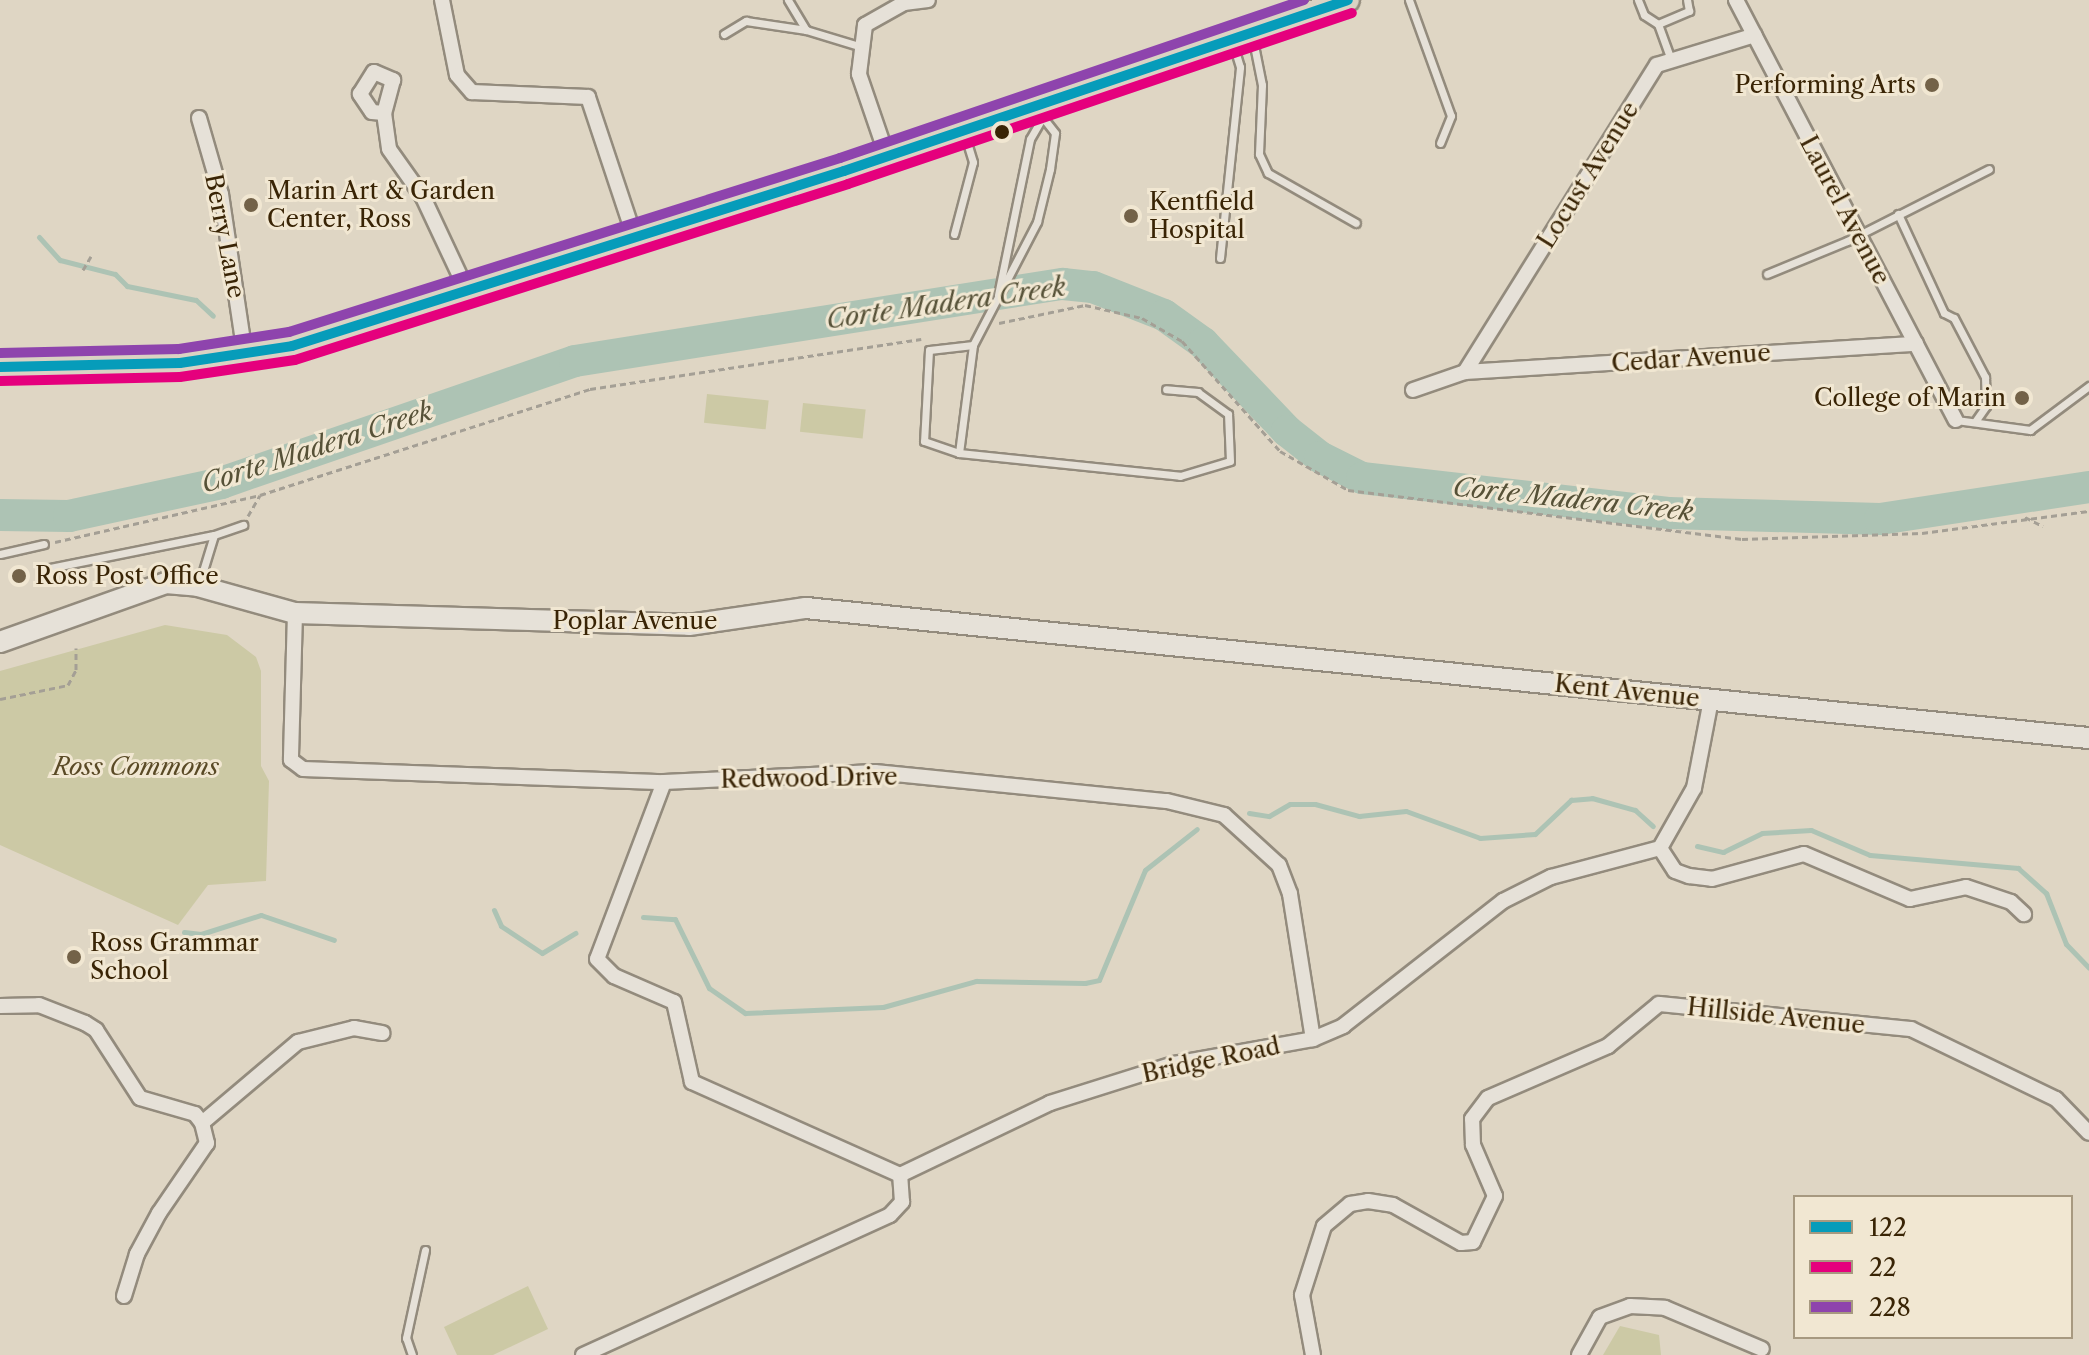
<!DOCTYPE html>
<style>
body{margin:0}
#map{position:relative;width:2089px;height:1355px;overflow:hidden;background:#dfd6c4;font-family:"Libre Caslon Text",serif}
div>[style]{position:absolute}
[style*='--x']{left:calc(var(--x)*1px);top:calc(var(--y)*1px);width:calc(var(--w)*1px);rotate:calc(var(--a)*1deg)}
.green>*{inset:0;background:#ccc9a5;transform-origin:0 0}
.stream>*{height:5px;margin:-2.5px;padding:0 2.5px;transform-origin:2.5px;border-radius:2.5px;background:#adc3b4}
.river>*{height:32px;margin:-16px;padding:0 16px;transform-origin:16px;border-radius:16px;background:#adc3b4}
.path>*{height:3px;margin-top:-1.5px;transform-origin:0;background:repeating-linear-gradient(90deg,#a49f95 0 6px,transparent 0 10px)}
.roads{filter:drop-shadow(2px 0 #938b7d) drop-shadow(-2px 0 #938b7d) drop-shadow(0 2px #938b7d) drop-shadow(0 -2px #938b7d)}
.lane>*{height:7px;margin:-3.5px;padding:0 3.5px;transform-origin:3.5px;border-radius:3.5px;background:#e6e1d8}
.street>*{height:14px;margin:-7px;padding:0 7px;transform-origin:7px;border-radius:7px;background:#e6e1d8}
.secondary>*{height:20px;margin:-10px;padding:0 10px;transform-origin:10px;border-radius:10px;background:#e6e1d8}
.primary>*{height:22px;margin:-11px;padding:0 11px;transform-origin:11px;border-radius:11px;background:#dad2c3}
.bus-1>*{height:10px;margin:-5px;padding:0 5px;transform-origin:5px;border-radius:5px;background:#069cba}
.bus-2>*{height:10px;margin:-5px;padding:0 5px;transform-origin:5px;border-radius:5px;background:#e5007d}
.bus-3>*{height:10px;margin:-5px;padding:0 5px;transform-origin:5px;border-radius:5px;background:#8e44ad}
.dots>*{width:22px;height:22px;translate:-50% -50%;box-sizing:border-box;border:4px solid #f1e7d2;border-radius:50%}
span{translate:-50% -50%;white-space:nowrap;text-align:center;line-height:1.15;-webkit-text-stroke:6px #f1e7d2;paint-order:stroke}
.poi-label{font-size:24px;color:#392405}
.right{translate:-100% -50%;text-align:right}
.left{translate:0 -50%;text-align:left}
.street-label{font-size:24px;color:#392405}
.park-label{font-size:24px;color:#5a4a26;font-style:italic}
.water-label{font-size:26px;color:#565137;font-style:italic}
.legend{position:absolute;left:1793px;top:1195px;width:280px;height:144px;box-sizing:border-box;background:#f1e7d2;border:2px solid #a79980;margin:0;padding:10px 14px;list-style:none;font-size:24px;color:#392405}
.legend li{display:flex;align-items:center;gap:16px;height:40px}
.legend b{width:40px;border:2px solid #a79980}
</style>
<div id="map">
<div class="green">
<i style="left:707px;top:394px;width:62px;height:29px;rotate:6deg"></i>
<i style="left:803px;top:403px;width:63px;height:29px;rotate:6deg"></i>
<i style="clip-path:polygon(165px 625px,227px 635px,256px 657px,261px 671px,261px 766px,269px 781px,266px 881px,208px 885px,178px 925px,0 845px,0 671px)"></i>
<i style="clip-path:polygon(528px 1286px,548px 1329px,493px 1355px,457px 1355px,444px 1327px)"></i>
<i style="clip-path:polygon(1620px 1326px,1659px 1335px,1661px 1355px,1603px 1355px)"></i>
</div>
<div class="stream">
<i style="--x:39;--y:237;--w:31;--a:48"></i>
<i style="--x:60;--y:260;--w:57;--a:14.3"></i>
<i style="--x:115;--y:274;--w:17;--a:45"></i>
<i style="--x:127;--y:286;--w:70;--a:11.5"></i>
<i style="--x:196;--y:300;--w:23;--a:43"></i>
<i style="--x:1249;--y:813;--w:20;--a:9"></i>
<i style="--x:1269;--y:816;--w:24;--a:-30"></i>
<i style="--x:1290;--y:804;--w:25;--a:0"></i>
<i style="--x:1315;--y:804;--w:46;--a:15.3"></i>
<i style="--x:1359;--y:816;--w:47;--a:-6.1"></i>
<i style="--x:1406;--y:811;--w:79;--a:20"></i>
<i style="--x:1480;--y:838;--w:55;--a:-4.2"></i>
<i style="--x:1535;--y:834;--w:50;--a:-43.4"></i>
<i style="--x:1571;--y:800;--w:21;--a:-5"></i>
<i style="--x:1592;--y:798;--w:45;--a:15.6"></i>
<i style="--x:1635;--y:810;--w:24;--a:42"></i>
<i style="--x:1697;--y:846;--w:27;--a:13"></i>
<i style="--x:1723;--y:852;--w:43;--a:-26"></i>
<i style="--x:1762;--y:833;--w:49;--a:-3.5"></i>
<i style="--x:1811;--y:830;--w:64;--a:23"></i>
<i style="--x:1870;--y:855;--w:149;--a:5"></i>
<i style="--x:2018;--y:868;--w:38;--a:42"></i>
<i style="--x:2046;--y:893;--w:55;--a:68.6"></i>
<i style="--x:2066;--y:944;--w:33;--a:46"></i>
<i style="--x:494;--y:910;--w:17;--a:66"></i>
<i style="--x:501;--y:926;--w:49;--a:33.4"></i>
<i style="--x:542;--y:953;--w:39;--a:-31"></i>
<i style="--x:643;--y:917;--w:32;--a:4"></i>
<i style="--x:675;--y:919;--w:77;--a:63.8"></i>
<i style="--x:709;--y:988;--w:44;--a:34.8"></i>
<i style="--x:745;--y:1013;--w:138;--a:-2.5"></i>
<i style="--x:883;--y:1007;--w:97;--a:-15.6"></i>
<i style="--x:976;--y:981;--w:109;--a:1.1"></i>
<i style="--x:1085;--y:983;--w:14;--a:-12"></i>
<i style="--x:1099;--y:980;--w:119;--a:-67.3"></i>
<i style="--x:1145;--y:870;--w:66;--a:-38.3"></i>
<i style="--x:184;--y:932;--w:17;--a:7"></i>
<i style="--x:201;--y:934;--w:63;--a:-17.6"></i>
<i style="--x:261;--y:915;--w:77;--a:18.9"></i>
</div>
<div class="river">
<i style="--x:0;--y:515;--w:69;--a:0.8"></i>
<i style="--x:69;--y:516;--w:156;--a:-12.2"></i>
<i style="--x:221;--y:483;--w:374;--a:-19"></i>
<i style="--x:575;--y:361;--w:494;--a:-9"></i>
<i style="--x:1063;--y:284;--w:30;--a:6"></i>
<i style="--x:1093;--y:287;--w:76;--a:21.5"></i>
<i style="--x:1164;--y:315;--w:48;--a:35.7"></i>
<i style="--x:1203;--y:343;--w:122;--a:46.3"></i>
<i style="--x:1287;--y:431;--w:42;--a:38.2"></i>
<i style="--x:1320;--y:457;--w:47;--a:26.6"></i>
<i style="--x:1362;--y:478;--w:308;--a:6.5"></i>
<i style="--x:1668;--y:513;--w:212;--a:1.6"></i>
<i style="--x:1880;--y:519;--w:211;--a:-8.7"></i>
</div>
<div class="path">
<i style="--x:83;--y:270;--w:16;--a:-60"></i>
<i style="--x:999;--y:323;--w:88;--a:-11.8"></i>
<i style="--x:1085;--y:305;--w:58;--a:12.8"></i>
<i style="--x:1142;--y:318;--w:46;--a:29.9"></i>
<i style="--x:1182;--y:341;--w:147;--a:48.3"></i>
<i style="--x:1280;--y:451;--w:78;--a:29.8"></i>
<i style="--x:1348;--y:490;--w:397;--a:7.1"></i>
<i style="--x:1742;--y:539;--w:180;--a:-1.9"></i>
<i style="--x:1922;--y:533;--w:168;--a:-7.5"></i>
<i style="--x:248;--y:516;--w:24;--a:-60"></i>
<i style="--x:2025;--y:517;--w:20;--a:27"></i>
<i style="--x:55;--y:542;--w:210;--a:-12.9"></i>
<i style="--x:260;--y:495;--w:347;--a:-17.8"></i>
<i style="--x:590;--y:389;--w:335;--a:-8.6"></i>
<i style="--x:0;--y:699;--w:69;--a:-11.6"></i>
<i style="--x:68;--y:685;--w:17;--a:-62"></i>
<i style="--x:76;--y:670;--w:22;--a:-90"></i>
</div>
<div class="roads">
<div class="lane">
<i style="--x:788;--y:0;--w:35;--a:59"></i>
<i style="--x:806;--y:30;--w:59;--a:16.9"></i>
<i style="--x:1409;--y:0;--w:123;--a:70.1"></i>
<i style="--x:1451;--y:116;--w:29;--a:112"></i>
<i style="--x:1638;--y:0;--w:16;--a:68"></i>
<i style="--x:1644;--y:15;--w:17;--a:33"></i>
<i style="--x:1658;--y:24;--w:38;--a:70"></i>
<i style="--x:1658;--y:24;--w:34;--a:-23"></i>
<i style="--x:1689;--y:11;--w:11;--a:-100"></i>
<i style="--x:724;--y:34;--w:26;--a:-31"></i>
<i style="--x:746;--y:21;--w:61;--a:8.5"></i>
<i style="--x:1252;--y:35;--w:51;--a:78.7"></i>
<i style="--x:1262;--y:85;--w:69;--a:92.5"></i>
<i style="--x:1259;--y:154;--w:21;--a:65"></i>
<i style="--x:1268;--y:173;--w:101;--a:29.6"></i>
<i style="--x:1898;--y:214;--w:109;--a:65.1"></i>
<i style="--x:1944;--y:313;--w:11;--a:27"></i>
<i style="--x:1954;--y:318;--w:67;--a:62.3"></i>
<i style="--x:1985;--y:377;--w:29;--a:88"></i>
<i style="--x:1986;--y:406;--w:19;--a:125"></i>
<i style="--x:954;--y:234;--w:74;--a:-75.2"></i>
<i style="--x:973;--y:162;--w:31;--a:-107"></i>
<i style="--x:1220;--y:258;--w:192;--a:-84"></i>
<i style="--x:1240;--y:67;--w:27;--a:-107"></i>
<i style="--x:1767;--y:274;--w:87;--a:-22.4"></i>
<i style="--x:1847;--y:241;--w:159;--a:-26.9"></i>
<i style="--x:998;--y:295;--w:159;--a:-78.4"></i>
<i style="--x:1030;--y:139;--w:22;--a:-60"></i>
<i style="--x:973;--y:345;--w:44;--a:173.5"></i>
<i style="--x:929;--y:350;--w:91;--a:93.1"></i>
<i style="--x:924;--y:441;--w:37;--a:19"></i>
<i style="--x:959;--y:453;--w:222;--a:5.9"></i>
<i style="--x:1180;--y:476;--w:52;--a:-16.7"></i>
<i style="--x:1230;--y:461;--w:47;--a:-92.4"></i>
<i style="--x:1228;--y:414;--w:37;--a:-144"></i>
<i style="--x:1198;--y:392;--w:32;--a:-175"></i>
<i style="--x:1956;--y:420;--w:75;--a:7.7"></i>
<i style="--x:2030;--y:430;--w:74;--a:-36.7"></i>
<i style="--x:959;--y:453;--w:109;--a:-82.6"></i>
<i style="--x:973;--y:345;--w:139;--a:-62.5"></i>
<i style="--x:1037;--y:222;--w:55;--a:-76.2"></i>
<i style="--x:1050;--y:169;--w:36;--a:-82"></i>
<i style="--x:1055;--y:133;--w:31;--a:-128"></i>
<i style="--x:0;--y:554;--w:45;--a:-12.8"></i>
<i style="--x:50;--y:568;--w:167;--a:-11.4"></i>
<i style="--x:199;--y:584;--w:51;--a:-73"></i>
<i style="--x:214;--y:535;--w:31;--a:-19"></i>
<i style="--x:412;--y:1355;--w:18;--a:-109"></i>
<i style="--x:406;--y:1338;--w:90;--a:-77.8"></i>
</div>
<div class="street">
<i style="--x:442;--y:0;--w:76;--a:78.7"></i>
<i style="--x:457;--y:75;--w:23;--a:49"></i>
<i style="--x:472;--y:92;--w:116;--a:2.5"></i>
<i style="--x:588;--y:97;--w:149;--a:71.6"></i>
<i style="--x:1736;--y:0;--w:474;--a:62.4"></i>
<i style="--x:384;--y:113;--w:12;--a:-175"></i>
<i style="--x:372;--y:112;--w:22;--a:-124"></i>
<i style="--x:360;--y:94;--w:26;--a:-58"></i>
<i style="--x:374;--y:72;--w:21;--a:23"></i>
<i style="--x:393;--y:80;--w:34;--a:105"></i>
<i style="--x:384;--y:113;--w:36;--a:82"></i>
<i style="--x:389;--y:149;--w:59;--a:54.7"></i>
<i style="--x:423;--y:197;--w:104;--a:64.9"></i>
<i style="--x:199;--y:118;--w:79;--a:73.9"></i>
<i style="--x:221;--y:194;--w:163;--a:81.5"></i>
<i style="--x:887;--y:156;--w:87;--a:-108.9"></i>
<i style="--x:859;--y:74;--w:49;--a:-83"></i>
<i style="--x:865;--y:25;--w:45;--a:-29.4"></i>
<i style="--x:904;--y:3;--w:24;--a:-7"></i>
<i style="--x:1465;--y:372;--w:362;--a:-58"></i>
<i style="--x:1657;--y:65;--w:102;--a:-17"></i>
<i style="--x:1413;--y:390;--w:55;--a:-19.1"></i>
<i style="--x:1465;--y:372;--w:452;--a:-3.6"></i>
<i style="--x:295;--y:613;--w:147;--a:91.6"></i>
<i style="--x:291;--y:760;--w:15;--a:37"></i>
<i style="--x:303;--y:769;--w:361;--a:2.1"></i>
<i style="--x:664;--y:782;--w:211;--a:-2.7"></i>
<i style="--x:875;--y:772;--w:293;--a:5.7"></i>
<i style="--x:1167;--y:801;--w:59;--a:13.8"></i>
<i style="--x:1224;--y:815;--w:74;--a:42.3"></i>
<i style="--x:1279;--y:865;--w:31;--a:69"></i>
<i style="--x:1290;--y:894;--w:147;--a:81"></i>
<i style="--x:664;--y:782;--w:189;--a:110.7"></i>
<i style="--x:597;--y:959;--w:24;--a:45"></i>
<i style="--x:614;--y:976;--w:65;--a:23.4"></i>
<i style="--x:674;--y:1002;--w:82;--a:77.3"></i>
<i style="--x:692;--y:1082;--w:228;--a:24.1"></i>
<i style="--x:1660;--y:848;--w:27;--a:57"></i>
<i style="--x:1675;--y:871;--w:15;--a:20"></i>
<i style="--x:1689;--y:876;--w:23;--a:7"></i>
<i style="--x:1712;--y:879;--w:95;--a:-15.2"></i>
<i style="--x:1804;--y:854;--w:115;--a:23"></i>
<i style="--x:1910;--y:899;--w:57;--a:-12.1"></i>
<i style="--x:1966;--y:887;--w:47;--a:18.4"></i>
<i style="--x:2011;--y:902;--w:18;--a:43"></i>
<i style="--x:0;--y:1006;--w:39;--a:-1"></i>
<i style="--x:39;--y:1005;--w:49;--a:21.4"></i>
<i style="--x:85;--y:1023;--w:13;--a:32"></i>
<i style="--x:96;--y:1030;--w:81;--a:57.1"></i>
<i style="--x:140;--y:1098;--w:57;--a:16.2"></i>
<i style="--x:195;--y:1114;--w:11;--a:52"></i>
<i style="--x:202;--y:1123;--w:21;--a:76"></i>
<i style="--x:207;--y:1143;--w:85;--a:124.4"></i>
<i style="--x:159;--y:1213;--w:47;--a:118.2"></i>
<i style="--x:137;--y:1254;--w:44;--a:107.2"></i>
<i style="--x:202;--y:1123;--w:126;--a:-40.2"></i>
<i style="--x:298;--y:1042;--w:58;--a:-14"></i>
<i style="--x:354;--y:1028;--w:29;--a:10"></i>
<i style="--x:583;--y:1355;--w:337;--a:-24.5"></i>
<i style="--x:890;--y:1215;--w:18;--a:-47"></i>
<i style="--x:902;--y:1202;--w:27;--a:-94"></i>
<i style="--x:900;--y:1175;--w:166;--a:-25.6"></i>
<i style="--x:1050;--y:1103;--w:130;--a:-17.5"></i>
<i style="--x:1174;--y:1064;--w:141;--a:-10.2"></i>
<i style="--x:1313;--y:1039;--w:33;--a:-23"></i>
<i style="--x:1343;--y:1026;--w:203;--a:-38"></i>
<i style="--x:1503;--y:901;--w:54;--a:-26.6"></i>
<i style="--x:1551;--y:877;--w:113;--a:-14.9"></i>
<i style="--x:1660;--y:848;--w:69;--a:-60.5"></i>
<i style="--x:1694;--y:788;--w:90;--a:-79.1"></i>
<i style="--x:1313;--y:1355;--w:61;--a:-100.4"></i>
<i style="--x:1302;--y:1295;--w:72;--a:-72.3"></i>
<i style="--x:1324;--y:1226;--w:34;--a:-40"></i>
<i style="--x:1350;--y:1204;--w:18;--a:-9"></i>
<i style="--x:1368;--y:1201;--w:25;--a:9"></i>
<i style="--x:1393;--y:1205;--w:78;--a:29.2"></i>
<i style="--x:1461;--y:1243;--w:12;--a:-5"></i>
<i style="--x:1473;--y:1242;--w:51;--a:-64.4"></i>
<i style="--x:1495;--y:1196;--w:56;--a:-113.3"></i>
<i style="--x:1473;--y:1145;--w:26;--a:-92"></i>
<i style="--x:1472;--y:1119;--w:26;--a:-53"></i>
<i style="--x:1488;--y:1098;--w:131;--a:-23.4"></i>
<i style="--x:1608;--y:1046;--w:66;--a:-39.5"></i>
<i style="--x:1659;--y:1004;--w:253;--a:5.7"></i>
<i style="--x:1911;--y:1029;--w:161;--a:25.8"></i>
<i style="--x:2056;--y:1099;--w:47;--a:45.9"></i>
<i style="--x:1579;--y:1355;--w:43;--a:-61.1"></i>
<i style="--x:1600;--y:1317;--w:32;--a:-20"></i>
<i style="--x:1630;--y:1306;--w:35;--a:3"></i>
<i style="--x:1665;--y:1308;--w:105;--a:22.9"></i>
</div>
<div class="secondary">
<i style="--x:0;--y:642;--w:176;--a:-19.6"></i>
<i style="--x:166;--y:583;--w:32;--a:5"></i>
<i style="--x:198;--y:586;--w:101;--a:15.6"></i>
<i style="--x:295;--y:613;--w:394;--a:1.7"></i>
<i style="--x:689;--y:625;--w:118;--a:-8.3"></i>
<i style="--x:806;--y:608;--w:1290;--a:5.79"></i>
</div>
<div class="primary">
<i style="--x:0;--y:367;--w:180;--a:-1.3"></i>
<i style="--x:180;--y:363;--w:113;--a:-8.6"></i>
<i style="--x:292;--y:346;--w:579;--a:-17.59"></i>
<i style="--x:844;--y:171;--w:532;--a:-18.74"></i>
</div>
</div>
<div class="bus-1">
<i style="--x:0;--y:367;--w:180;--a:-1.3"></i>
<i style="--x:180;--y:363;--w:113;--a:-8.6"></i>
<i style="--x:292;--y:346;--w:579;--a:-17.59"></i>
<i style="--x:844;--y:171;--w:532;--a:-18.74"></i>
</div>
<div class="bus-2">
<i style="--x:0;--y:381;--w:180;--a:-1.3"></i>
<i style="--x:180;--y:377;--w:116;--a:-8.4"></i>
<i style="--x:295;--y:360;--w:580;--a:-17.65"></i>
<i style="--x:848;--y:184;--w:532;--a:-18.74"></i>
</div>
<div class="bus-3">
<i style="--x:0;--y:353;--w:179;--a:-1.3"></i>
<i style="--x:179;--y:349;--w:111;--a:-8.8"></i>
<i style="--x:289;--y:332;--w:578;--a:-17.53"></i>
<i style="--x:840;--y:158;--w:490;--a:-18.8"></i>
</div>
<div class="dots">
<i style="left:1932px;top:85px;background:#736248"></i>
<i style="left:1002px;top:132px;background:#392405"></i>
<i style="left:251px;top:205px;background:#736248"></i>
<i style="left:1131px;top:216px;background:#736248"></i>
<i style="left:2022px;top:398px;background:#736248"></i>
<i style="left:19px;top:576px;background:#736248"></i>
<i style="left:74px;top:957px;background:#736248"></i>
</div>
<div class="poi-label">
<span class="right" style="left:1916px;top:85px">Performing Arts</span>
<span class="left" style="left:267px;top:205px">Marin Art &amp; Garden<br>Center, Ross</span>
<span class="left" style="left:1149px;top:216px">Kentfield<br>Hospital</span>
<span class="right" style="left:2006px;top:398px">College of Marin</span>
<span class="left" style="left:35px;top:576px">Ross Post Office</span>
<span class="left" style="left:90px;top:957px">Ross Grammar<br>School</span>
</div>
<div class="street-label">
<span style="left:1588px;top:175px;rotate:-58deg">Locust Avenue</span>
<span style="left:1845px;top:210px;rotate:62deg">Laurel Avenue</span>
<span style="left:225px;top:236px;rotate:79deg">Berry Lane</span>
<span style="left:1691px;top:358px;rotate:-4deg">Cedar Avenue</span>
<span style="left:635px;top:621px">Poplar Avenue</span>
<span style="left:1627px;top:691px;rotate:6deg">Kent Avenue</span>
<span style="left:809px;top:778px;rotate:-1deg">Redwood Drive</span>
<span style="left:1776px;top:1016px;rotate:6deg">Hillside Avenue</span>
<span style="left:1211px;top:1060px;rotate:-12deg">Bridge Road</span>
</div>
<div class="park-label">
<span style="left:136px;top:767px">Ross Commons</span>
</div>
<div class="water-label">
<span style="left:946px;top:304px;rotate:-8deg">Corte Madera Creek</span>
<span style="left:317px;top:448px;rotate:-18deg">Corte Madera Creek</span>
<span style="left:1573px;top:500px;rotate:6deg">Corte Madera Creek</span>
</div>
<ul class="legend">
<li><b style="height:10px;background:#069cba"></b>122</li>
<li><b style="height:10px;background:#e5007d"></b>22</li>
<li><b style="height:10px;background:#8e44ad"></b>228</li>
</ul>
</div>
